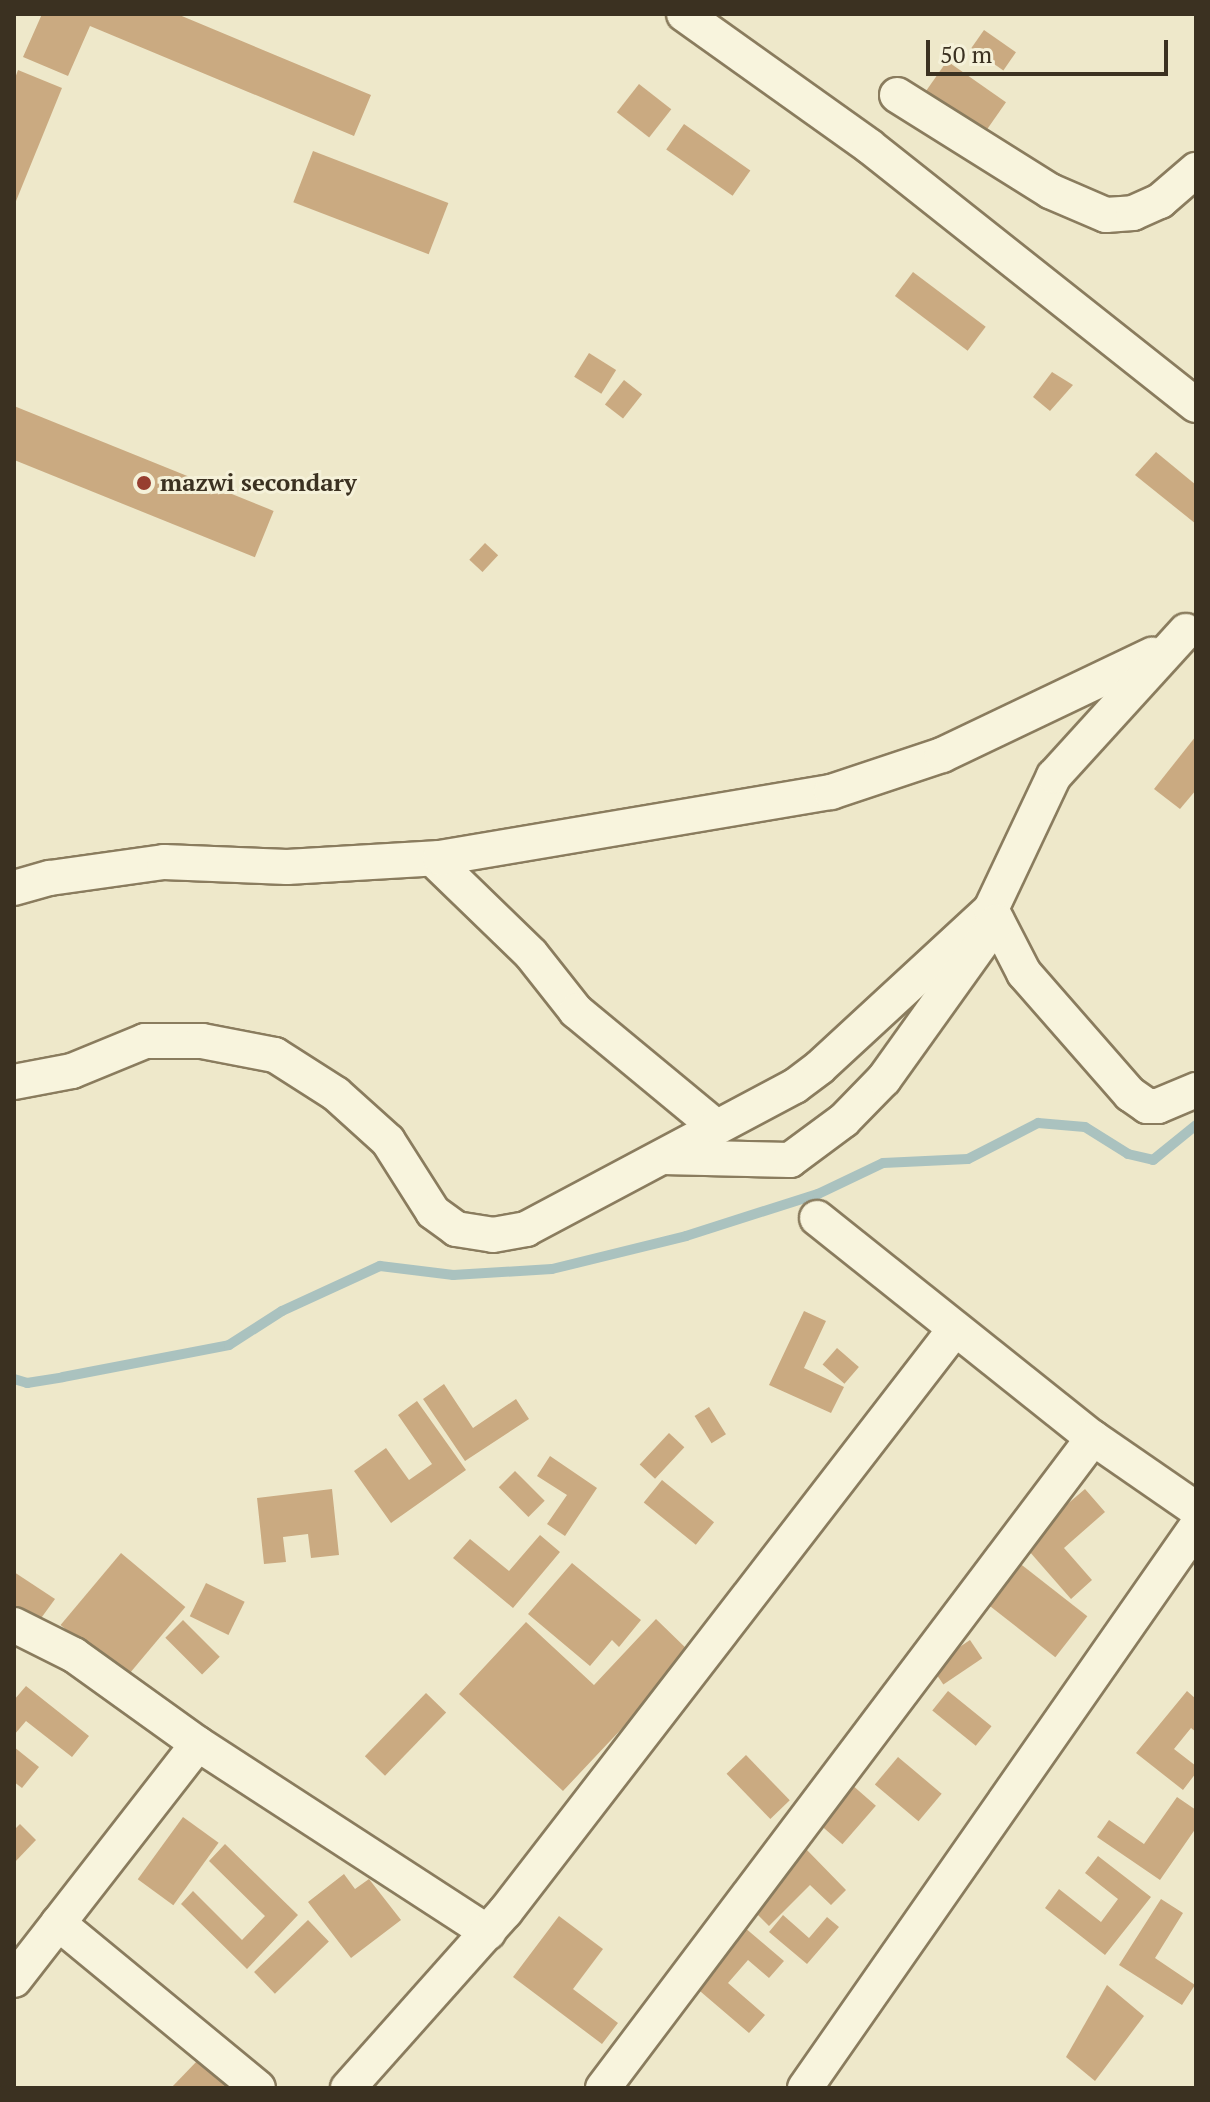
<!DOCTYPE html>
<style>
body{margin:0}
#map{position:relative;width:1210px;height:2102px;overflow:hidden;background:#eee8ca;font-family:"PT Serif",serif}
div>[style]{position:absolute}
[style*='--x']{left:calc(var(--x)*1px);top:calc(var(--y)*1px);width:calc(var(--w)*1px);rotate:calc(var(--a)*1deg)}
.stream>*{height:10px;margin:-5px;padding:0 5px;transform-origin:5px;border-radius:5px;background:#aac2bf}
.building>*{inset:0;background:#caaa81;transform-origin:0 0}
.roads{filter:drop-shadow(2px 0 #8a7c5e) drop-shadow(-2px 0 #8a7c5e) drop-shadow(0 2px #8a7c5e) drop-shadow(0 -2px #8a7c5e)}
.street>*{height:34px;margin:-17px;padding:0 17px;transform-origin:17px;border-radius:17px;background:#f8f4dd}
.dots>*{width:22px;height:22px;translate:-50% -50%;box-sizing:border-box;border:4px solid #f5f1d9;border-radius:50%}
span{translate:-50% -50%;white-space:nowrap;text-align:center;line-height:1.15;-webkit-text-stroke:6px #f5f1d9;paint-order:stroke}
.poi-label{font-size:24px;color:#3b3121;font-weight:700}
.left{translate:0 -50%;text-align:left}
.frame{position:absolute;inset:0;border:16px solid #3b3121;pointer-events:none}
.scale{position:absolute;left:926px;top:40px;width:242px;height:36px;box-sizing:border-box;border:4px solid #3b3121;border-top:0;padding-left:10px;font-size:24px;line-height:28px;white-space:nowrap;color:#3b3121;-webkit-text-stroke:6px #f5f1d9;paint-order:stroke}
</style>
<div id="map">
<div class="stream">
<i style="--x:14;--y:1379;--w:14;--a:17"></i>
<i style="--x:27;--y:1383;--w:36;--a:-9"></i>
<i style="--x:63;--y:1377;--w:169;--a:-10.9"></i>
<i style="--x:229;--y:1345;--w:63;--a:-32.7"></i>
<i style="--x:282;--y:1311;--w:108;--a:-24.7"></i>
<i style="--x:380;--y:1266;--w:74;--a:7"></i>
<i style="--x:453;--y:1275;--w:99;--a:-3.5"></i>
<i style="--x:552;--y:1269;--w:138;--a:-13.8"></i>
<i style="--x:686;--y:1236;--w:139;--a:-17.7"></i>
<i style="--x:818;--y:1194;--w:72;--a:-25.5"></i>
<i style="--x:883;--y:1163;--w:85;--a:-2.7"></i>
<i style="--x:968;--y:1159;--w:79;--a:-27.2"></i>
<i style="--x:1038;--y:1123;--w:47;--a:4.9"></i>
<i style="--x:1085;--y:1127;--w:51;--a:32.1"></i>
<i style="--x:1128;--y:1154;--w:26;--a:13"></i>
<i style="--x:1153;--y:1160;--w:55;--a:-39.1"></i>
</div>
<div class="building">
<i style="clip-path:polygon(42px 14px,177px 14px,371px 95px,354px 136px,90px 26px,68px 76px,23px 57px)"></i>
<i style="left:984px;top:30px;width:39px;height:22px;rotate:35deg"></i>
<i style="left:947px;top:61px;width:72px;height:42px;rotate:35deg"></i>
<i style="clip-path:polygon(18px 70px,62px 88px,14px 206px,14px 81px)"></i>
<i style="left:639px;top:84px;width:41px;height:36px;rotate:38deg"></i>
<i style="left:684px;top:124px;width:81px;height:31px;rotate:35deg"></i>
<i style="left:313px;top:151px;width:145px;height:55px;rotate:21deg"></i>
<i style="left:913px;top:272px;width:91px;height:30px;rotate:37deg"></i>
<i style="left:589px;top:353px;width:32px;height:28px;rotate:32deg"></i>
<i style="clip-path:polygon(1052px 372px,1073px 385px,1050px 411px,1033px 397px)"></i>
<i style="left:624px;top:380px;width:23px;height:31px;rotate:38deg"></i>
<i style="left:14px;top:406px;width:280px;height:50px;rotate:22deg"></i>
<i style="clip-path:polygon(1156px 452px,1196px 485px,1196px 524px,1135px 475px)"></i>
<i style="left:485px;top:543px;width:18px;height:23px;rotate:43deg"></i>
<i style="clip-path:polygon(1196px 736px,1196px 790px,1180px 809px,1154px 789px)"></i>
<i style="clip-path:polygon(804px 1311px,826px 1321px,804px 1368px,844px 1387px,831px 1413px,769px 1385px)"></i>
<i style="left:837px;top:1348px;width:29px;height:22px;rotate:41deg"></i>
<i style="clip-path:polygon(444px 1384px,473px 1428px,516px 1399px,529px 1419px,465px 1461px,423px 1399px)"></i>
<i style="clip-path:polygon(417px 1401px,466px 1470px,391px 1523px,354px 1471px,386px 1448px,409px 1480px,432px 1464px,398px 1415px)"></i>
<i style="left:709px;top:1407px;width:32px;height:17px;rotate:58deg"></i>
<i style="left:669px;top:1433px;width:21px;height:43px;rotate:43deg"></i>
<i style="clip-path:polygon(550px 1456px,597px 1488px,565px 1536px,547px 1524px,567px 1495px,537px 1476px)"></i>
<i style="left:515px;top:1471px;width:42px;height:23px;rotate:45deg"></i>
<i style="left:662px;top:1480px;width:67px;height:29px;rotate:39deg"></i>
<i style="clip-path:polygon(332px 1489px,339px 1555px,311px 1558px,308px 1534px,283px 1537px,286px 1562px,264px 1564px,257px 1498px)"></i>
<i style="clip-path:polygon(1085px 1489px,1105px 1512px,1064px 1548px,1092px 1580px,1071px 1599px,1022px 1543px)"></i>
<i style="clip-path:polygon(540px 1535px,560px 1552px,513px 1608px,453px 1558px,470px 1539px,509px 1571px)"></i>
<i style="left:121px;top:1553px;width:84px;height:94px;rotate:40deg"></i>
<i style="left:1018px;top:1562px;width:88px;height:52px;rotate:38deg"></i>
<i style="clip-path:polygon(572px 1563px,641px 1620px,619px 1647px,612px 1640px,590px 1666px,528px 1614px)"></i>
<i style="clip-path:polygon(14px 1572px,55px 1599px,39px 1621px,14px 1605px)"></i>
<i style="left:206px;top:1583px;width:43px;height:37px;rotate:26deg"></i>
<i style="clip-path:polygon(656px 1619px,692px 1654px,563px 1791px,459px 1694px,526px 1622px,594px 1685px)"></i>
<i style="left:183px;top:1620px;width:52px;height:25px;rotate:45deg"></i>
<i style="left:970px;top:1640px;width:22px;height:47px;rotate:56deg"></i>
<i style="clip-path:polygon(26px 1686px,89px 1736px,72px 1757px,26px 1721px,14px 1735px,14px 1700px)"></i>
<i style="left:948px;top:1691px;width:56px;height:25px;rotate:39deg"></i>
<i style="clip-path:polygon(1187px 1691px,1196px 1699px,1196px 1732px,1191px 1728px,1174px 1749px,1196px 1766px,1196px 1773px,1183px 1790px,1136px 1753px)"></i>
<i style="left:426px;top:1693px;width:28px;height:88px;rotate:44deg"></i>
<i style="clip-path:polygon(14px 1747px,39px 1767px,22px 1788px,14px 1782px)"></i>
<i style="left:746px;top:1755px;width:63px;height:27px;rotate:46deg"></i>
<i style="left:898px;top:1757px;width:57px;height:36px;rotate:40deg"></i>
<i style="left:851px;top:1784px;width:33px;height:51px;rotate:41deg"></i>
<i style="clip-path:polygon(1177px 1797px,1196px 1810px,1196px 1828px,1160px 1880px,1097px 1837px,1109px 1820px,1144px 1844px)"></i>
<i style="left:183px;top:1817px;width:44px;height:77px;rotate:36deg"></i>
<i style="clip-path:polygon(20px 1824px,36px 1840px,14px 1863px,14px 1830px)"></i>
<i style="clip-path:polygon(225px 1844px,298px 1915px,247px 1969px,181px 1904px,193px 1891px,242px 1940px,265px 1916px,209px 1861px)"></i>
<i style="clip-path:polygon(806px 1849px,846px 1890px,831px 1905px,810px 1885px,769px 1926px,749px 1906px)"></i>
<i style="clip-path:polygon(1098px 1856px,1151px 1897px,1105px 1955px,1045px 1908px,1059px 1889px,1101px 1922px,1118px 1899px,1085px 1873px)"></i>
<i style="clip-path:polygon(344px 1874px,355px 1889px,369px 1879px,401px 1920px,351px 1958px,308px 1902px)"></i>
<i style="clip-path:polygon(1161px 1899px,1183px 1913px,1155px 1958px,1195px 1985px,1182px 2005px,1119px 1965px)"></i>
<i style="clip-path:polygon(783px 1915px,809px 1938px,827px 1917px,839px 1927px,807px 1964px,769px 1932px)"></i>
<i style="clip-path:polygon(559px 1916px,603px 1949px,573px 1989px,618px 2023px,602px 2044px,513px 1977px)"></i>
<i style="left:308px;top:1920px;width:30px;height:75px;rotate:46deg"></i>
<i style="clip-path:polygon(744px 1927px,784px 1961px,769px 1978px,748px 1960px,728px 1983px,765px 2015px,749px 2033px,694px 1986px)"></i>
<i style="clip-path:polygon(1107px 1985px,1144px 2016px,1095px 2081px,1066px 2057px)"></i>
<i style="clip-path:polygon(198px 2060px,228px 2088px,171px 2088px)"></i>
</div>
<div class="roads">
<div class="street">
<i style="--x:684;--y:14;--w:227;--a:35.5"></i>
<i style="--x:869;--y:146;--w:417;--a:38.4"></i>
<i style="--x:897;--y:95;--w:181;--a:32.1"></i>
<i style="--x:1050;--y:191;--w:61;--a:23.2"></i>
<i style="--x:1106;--y:215;--w:27;--a:-4"></i>
<i style="--x:1133;--y:213;--w:30;--a:-24"></i>
<i style="--x:1160;--y:201;--w:48;--a:-40.7"></i>
<i style="--x:433;--y:859;--w:136;--a:44.1"></i>
<i style="--x:531;--y:954;--w:73;--a:51.7"></i>
<i style="--x:576;--y:1011;--w:180;--a:39.6"></i>
<i style="--x:14;--y:888;--w:37;--a:-16"></i>
<i style="--x:50;--y:878;--w:115;--a:-8"></i>
<i style="--x:164;--y:862;--w:123;--a:2.3"></i>
<i style="--x:287;--y:867;--w:153;--a:-3.4"></i>
<i style="--x:440;--y:858;--w:397;--a:-9.6"></i>
<i style="--x:831;--y:792;--w:117;--a:-18.4"></i>
<i style="--x:942;--y:755;--w:233;--a:-25.5"></i>
<i style="--x:991;--y:909;--w:72;--a:62.7"></i>
<i style="--x:1024;--y:973;--w:161;--a:48.8"></i>
<i style="--x:1130;--y:1094;--w:21;--a:35"></i>
<i style="--x:1147;--y:1106;--w:11;--a:0"></i>
<i style="--x:1158;--y:1106;--w:41;--a:-22.8"></i>
<i style="--x:14;--y:1082;--w:59;--a:-10.7"></i>
<i style="--x:72;--y:1071;--w:79;--a:-22.3"></i>
<i style="--x:145;--y:1041;--w:57;--a:0"></i>
<i style="--x:202;--y:1041;--w:74;--a:10.9"></i>
<i style="--x:275;--y:1055;--w:72;--a:32.6"></i>
<i style="--x:336;--y:1094;--w:70;--a:42.1"></i>
<i style="--x:388;--y:1141;--w:84;--a:57.6"></i>
<i style="--x:433;--y:1212;--w:29;--a:36"></i>
<i style="--x:456;--y:1229;--w:37;--a:9"></i>
<i style="--x:493;--y:1235;--w:34;--a:-10"></i>
<i style="--x:526;--y:1229;--w:305;--a:-28"></i>
<i style="--x:795;--y:1086;--w:31;--a:-37"></i>
<i style="--x:820;--y:1067;--w:233;--a:-42.7"></i>
<i style="--x:991;--y:909;--w:147;--a:-64.7"></i>
<i style="--x:1054;--y:776;--w:196;--a:-47.7"></i>
<i style="--x:663;--y:1157;--w:127;--a:1.4"></i>
<i style="--x:790;--y:1160;--w:67;--a:-36.5"></i>
<i style="--x:844;--y:1120;--w:57;--a:-45.7"></i>
<i style="--x:884;--y:1079;--w:194;--a:-54.4"></i>
<i style="--x:817;--y:1218;--w:353;--a:38.6"></i>
<i style="--x:1093;--y:1438;--w:125;--a:34.6"></i>
<i style="--x:14;--y:1625;--w:67;--a:26.6"></i>
<i style="--x:74;--y:1655;--w:153;--a:35.7"></i>
<i style="--x:198;--y:1744;--w:346;--a:33"></i>
<i style="--x:58;--y:1923;--w:259;--a:39.5"></i>
<i style="--x:14;--y:1980;--w:299;--a:-52.1"></i>
<i style="--x:348;--y:2088;--w:236;--a:-48.3"></i>
<i style="--x:505;--y:1912;--w:736;--a:-52.34"></i>
<i style="--x:603;--y:2088;--w:814;--a:-52.99"></i>
<i style="--x:805;--y:2088;--w:684;--a:-55.12"></i>
</div>
</div>
<div class="dots">
<i style="left:144px;top:483px;background:#973e30"></i>
</div>
<div class="poi-label">
<span class="left" style="left:160px;top:483px">mazwi secondary</span>
</div>
<div class="frame"></div>
<div class="scale">50 m</div>
</div>
